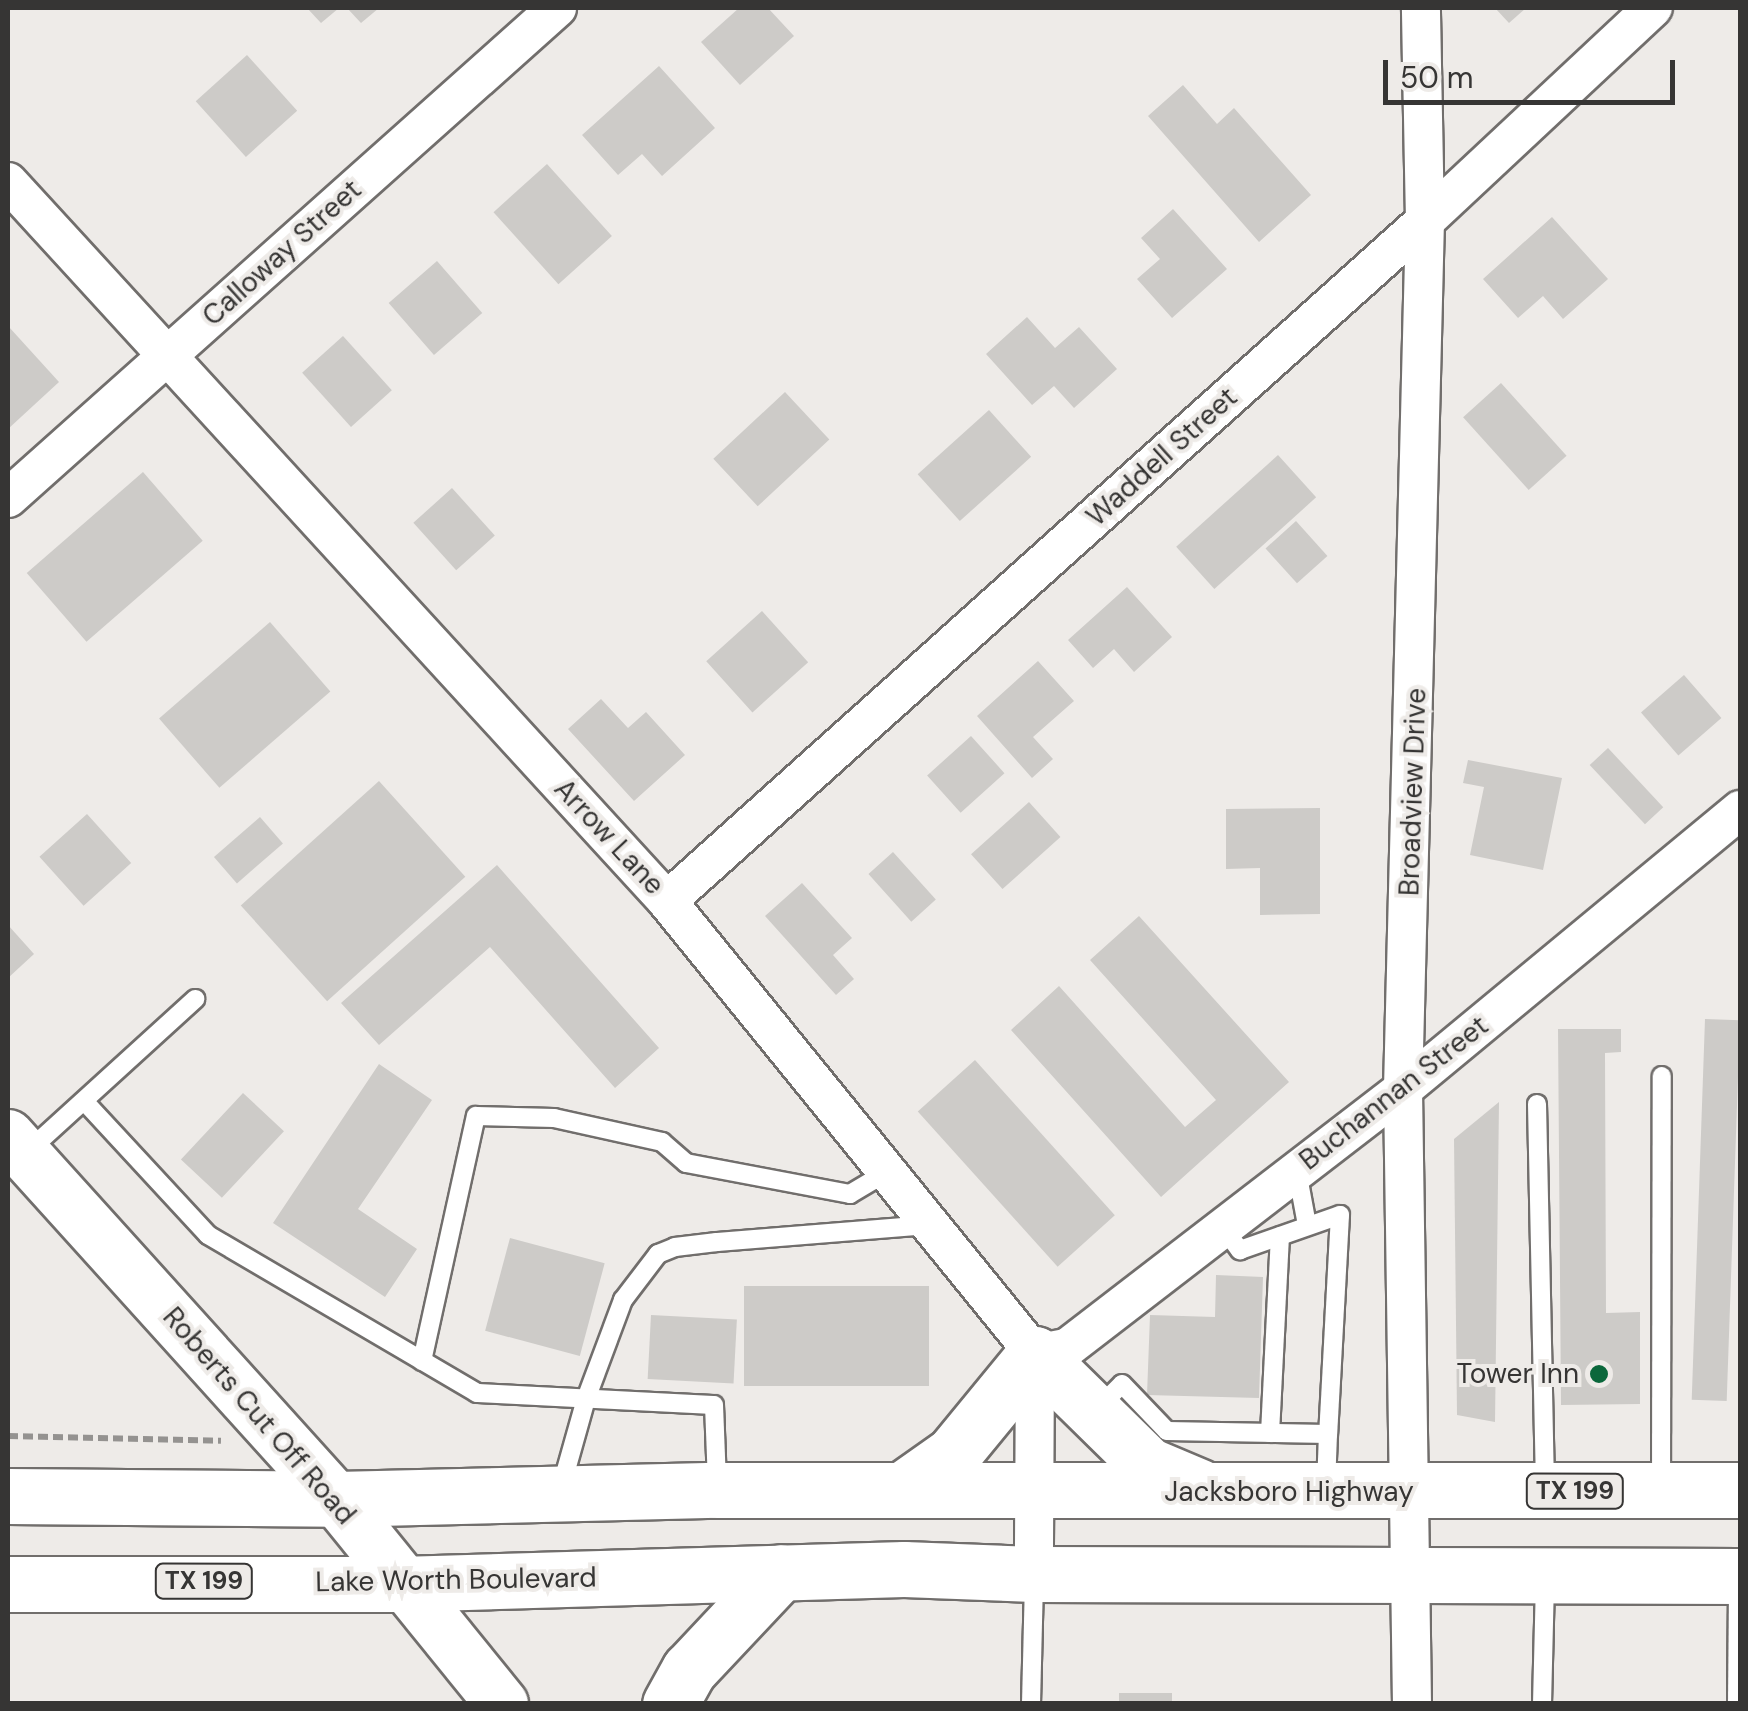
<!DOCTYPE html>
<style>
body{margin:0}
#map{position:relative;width:1748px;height:1711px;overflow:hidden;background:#eeebe8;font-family:"DM Sans",sans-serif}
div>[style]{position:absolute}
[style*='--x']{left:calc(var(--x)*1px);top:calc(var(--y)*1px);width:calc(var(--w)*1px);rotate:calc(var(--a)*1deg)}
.building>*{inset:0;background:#cdcbc8;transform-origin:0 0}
.path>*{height:6px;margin-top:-3px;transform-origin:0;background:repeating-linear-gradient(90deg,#949290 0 10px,transparent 0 15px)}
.roads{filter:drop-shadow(2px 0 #716e6c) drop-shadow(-2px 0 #716e6c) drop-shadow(0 2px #716e6c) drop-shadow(0 -2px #716e6c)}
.lane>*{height:18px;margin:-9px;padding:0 9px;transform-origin:9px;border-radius:9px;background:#fff}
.street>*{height:38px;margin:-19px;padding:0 19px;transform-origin:19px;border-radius:19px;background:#fff}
.secondary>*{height:52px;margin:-26px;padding:0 26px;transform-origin:26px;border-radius:26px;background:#fff}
.primary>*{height:55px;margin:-27.5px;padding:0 27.5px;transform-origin:27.5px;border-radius:27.5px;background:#fff}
.dots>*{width:28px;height:28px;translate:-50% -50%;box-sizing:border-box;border:5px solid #eeebe8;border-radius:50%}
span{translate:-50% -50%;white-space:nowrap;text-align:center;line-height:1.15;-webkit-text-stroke:8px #eeebe8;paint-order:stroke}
.shield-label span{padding:2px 8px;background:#eeebe8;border:2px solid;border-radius:8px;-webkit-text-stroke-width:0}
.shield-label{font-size:25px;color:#363534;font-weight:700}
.street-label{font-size:28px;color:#363534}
.poi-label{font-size:28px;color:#363534}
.right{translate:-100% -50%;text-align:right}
.frame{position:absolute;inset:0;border:10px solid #363534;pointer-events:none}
.scale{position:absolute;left:1383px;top:60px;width:292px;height:45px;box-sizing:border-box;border:5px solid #363534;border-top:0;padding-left:12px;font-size:30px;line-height:35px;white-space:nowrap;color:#363534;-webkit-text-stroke:8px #eeebe8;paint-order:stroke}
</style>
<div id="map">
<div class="building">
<i style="clip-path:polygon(307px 8px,339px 8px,321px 23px)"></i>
<i style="clip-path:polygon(347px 8px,379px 8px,361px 23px)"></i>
<i style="clip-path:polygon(739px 8px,768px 8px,794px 36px,740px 85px,701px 42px)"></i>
<i style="clip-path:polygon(1495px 8px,1526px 8px,1509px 23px)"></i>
<i style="left:247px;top:55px;width:75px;height:69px;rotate:48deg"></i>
<i style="clip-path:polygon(659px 66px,715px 128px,662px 176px,642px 154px,618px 175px,582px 135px)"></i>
<i style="clip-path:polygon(1183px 85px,1217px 124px,1234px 108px,1311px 195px,1259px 242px,1148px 116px)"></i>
<i style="left:547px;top:164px;width:97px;height:72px;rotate:48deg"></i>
<i style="clip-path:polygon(1173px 209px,1227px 269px,1172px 318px,1137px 279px,1160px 259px,1141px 238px)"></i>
<i style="clip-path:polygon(1552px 217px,1608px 279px,1563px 319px,1543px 296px,1518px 318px,1483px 279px)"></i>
<i style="left:437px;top:261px;width:69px;height:64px;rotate:49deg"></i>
<i style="clip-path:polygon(1027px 317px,1055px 348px,1079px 327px,1117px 369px,1074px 408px,1054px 386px,1032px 405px,986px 354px)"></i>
<i style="clip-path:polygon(9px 327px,59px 382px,8px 429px,8px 329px)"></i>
<i style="left:343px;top:336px;width:73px;height:55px;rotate:48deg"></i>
<i style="left:1501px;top:383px;width:98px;height:51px;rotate:48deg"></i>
<i style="left:785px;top:392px;width:65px;height:98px;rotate:47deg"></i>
<i style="left:989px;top:410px;width:63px;height:96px;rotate:48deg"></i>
<i style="left:1278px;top:455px;width:57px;height:137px;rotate:48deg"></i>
<i style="left:143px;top:472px;width:91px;height:154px;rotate:49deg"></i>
<i style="left:452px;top:488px;width:64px;height:52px;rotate:48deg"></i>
<i style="left:1296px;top:521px;width:47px;height:41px;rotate:48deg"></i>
<i style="clip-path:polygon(1127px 587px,1172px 637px,1134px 672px,1114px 649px,1093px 668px,1068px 640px)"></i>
<i style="left:762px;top:611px;width:69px;height:75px;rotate:48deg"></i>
<i style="left:270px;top:622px;width:92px;height:147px;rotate:49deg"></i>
<i style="clip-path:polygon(1038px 661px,1074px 701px,1033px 737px,1053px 759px,1032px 778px,977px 716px)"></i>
<i style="left:1684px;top:675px;width:57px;height:57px;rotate:49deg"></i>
<i style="clip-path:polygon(601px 699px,628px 728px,646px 712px,685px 755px,634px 801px,568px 729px)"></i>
<i style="left:971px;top:736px;width:50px;height:59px;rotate:48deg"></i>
<i style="left:1608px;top:748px;width:81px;height:25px;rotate:47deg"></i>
<i style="clip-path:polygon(1468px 760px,1562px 778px,1543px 870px,1470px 855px,1484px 787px,1463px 783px)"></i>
<i style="left:379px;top:781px;width:129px;height:186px;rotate:48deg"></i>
<i style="left:1029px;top:802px;width:47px;height:78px;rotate:48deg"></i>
<i style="clip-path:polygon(1320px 808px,1320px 914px,1260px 915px,1260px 868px,1226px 869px,1226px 809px)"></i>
<i style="left:87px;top:814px;width:66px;height:64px;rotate:48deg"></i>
<i style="left:260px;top:817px;width:35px;height:61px;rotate:49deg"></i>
<i style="left:893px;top:852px;width:64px;height:33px;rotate:48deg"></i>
<i style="clip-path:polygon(497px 865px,659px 1048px,615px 1088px,490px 947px,379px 1045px,341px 1003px)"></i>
<i style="clip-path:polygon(802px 883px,852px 938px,833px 955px,854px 979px,836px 995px,765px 916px)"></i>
<i style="clip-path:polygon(1139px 916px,1289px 1082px,1161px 1197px,1011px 1030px,1059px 986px,1185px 1127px,1216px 1100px,1090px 960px)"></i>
<i style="clip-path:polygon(8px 925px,34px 954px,8px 978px)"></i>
<i style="left:1705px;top:1019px;width:35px;height:381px;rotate:2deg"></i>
<i style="clip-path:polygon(1558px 1029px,1621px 1029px,1621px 1052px,1605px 1053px,1606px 1313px,1640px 1312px,1640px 1404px,1561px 1405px)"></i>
<i style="left:975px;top:1060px;width:209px;height:77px;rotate:48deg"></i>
<i style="clip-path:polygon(379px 1064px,432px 1100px,358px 1209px,417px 1249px,385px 1297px,273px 1223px)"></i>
<i style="left:243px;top:1093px;width:56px;height:91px;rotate:43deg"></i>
<i style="clip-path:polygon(1499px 1102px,1495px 1422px,1457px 1415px,1454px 1139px)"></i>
<i style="left:510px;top:1238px;width:98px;height:96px;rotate:15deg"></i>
<i style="clip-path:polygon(1216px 1275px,1263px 1277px,1259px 1398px,1147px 1395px,1150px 1315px,1215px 1317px)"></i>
<i style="left:744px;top:1286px;width:185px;height:100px"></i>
<i style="left:651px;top:1315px;width:86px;height:64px;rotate:3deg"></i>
<i style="left:1119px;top:1693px;width:53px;height:11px"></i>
</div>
<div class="path">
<i style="--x:8;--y:1436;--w:213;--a:1.3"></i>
</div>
<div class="roads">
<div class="lane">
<i style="--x:85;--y:1102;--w:181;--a:47.2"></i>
<i style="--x:208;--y:1235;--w:312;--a:30.4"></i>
<i style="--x:477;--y:1393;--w:237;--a:2.9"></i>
<i style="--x:714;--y:1405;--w:79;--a:87.8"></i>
<i style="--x:1537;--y:1104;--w:382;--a:88.8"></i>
<i style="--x:26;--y:1153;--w:229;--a:-42.3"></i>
<i style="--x:1297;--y:1171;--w:55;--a:79.5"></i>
<i style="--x:1223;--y:1227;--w:29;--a:54"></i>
<i style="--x:1240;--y:1250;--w:106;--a:-19.3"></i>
<i style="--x:1340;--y:1215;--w:219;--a:93.1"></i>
<i style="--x:422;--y:1361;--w:251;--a:-77.6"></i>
<i style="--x:476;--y:1116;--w:78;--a:1.5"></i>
<i style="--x:554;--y:1118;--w:111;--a:12.5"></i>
<i style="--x:662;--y:1142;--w:32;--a:41"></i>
<i style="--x:686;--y:1163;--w:167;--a:10.7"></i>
<i style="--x:850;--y:1194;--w:43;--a:-30.7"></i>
<i style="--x:1097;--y:1409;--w:35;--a:-45"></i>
<i style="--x:1122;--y:1384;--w:65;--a:46.2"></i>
<i style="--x:1167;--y:1431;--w:161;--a:1.1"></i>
<i style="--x:1328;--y:1434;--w:51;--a:92.2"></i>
<i style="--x:1270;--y:1433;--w:197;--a:-87.1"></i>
<i style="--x:1661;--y:1486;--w:410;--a:-89.9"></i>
<i style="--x:561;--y:1488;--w:92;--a:-74.3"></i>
<i style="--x:586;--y:1399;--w:106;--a:-69.5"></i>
<i style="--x:623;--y:1300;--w:58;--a:-52.7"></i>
<i style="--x:658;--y:1254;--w:18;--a:-22"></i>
<i style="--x:675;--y:1247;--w:42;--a:-6.8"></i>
<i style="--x:717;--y:1242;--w:212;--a:-4.6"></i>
<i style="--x:1031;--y:1704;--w:125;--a:-88.6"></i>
<i style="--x:1542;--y:1704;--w:125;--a:-88.6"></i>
<i style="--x:1737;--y:1704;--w:122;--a:-89.5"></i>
</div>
<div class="street">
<i style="--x:8;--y:182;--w:975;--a:47.49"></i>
<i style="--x:667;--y:901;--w:584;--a:50.91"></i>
<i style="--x:1035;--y:1354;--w:220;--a:90.3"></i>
<i style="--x:8;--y:498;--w:736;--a:-41.75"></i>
<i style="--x:667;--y:901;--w:1018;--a:-41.9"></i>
<i style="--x:1425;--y:221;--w:312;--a:-43.1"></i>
<i style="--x:1035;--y:1354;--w:33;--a:-11"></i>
<i style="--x:1067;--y:1348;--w:424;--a:-37.6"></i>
<i style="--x:1403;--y:1089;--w:438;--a:-39.6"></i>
<i style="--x:1412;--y:1704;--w:615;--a:-90.84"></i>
<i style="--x:1403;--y:1089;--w:868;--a:-88.55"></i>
<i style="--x:1425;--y:221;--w:213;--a:-91.1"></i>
</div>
<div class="secondary">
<i style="--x:8;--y:1136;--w:489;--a:47.9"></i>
<i style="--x:336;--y:1499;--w:264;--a:51"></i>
</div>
<div class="primary">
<i style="--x:902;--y:1490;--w:62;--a:-35.2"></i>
<i style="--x:953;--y:1454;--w:129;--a:-50.6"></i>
<i style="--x:1035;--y:1354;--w:158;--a:44.5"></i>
<i style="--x:1148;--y:1465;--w:56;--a:22.9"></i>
<i style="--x:8;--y:1496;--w:328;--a:0.5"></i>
<i style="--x:336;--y:1499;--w:381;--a:-1.4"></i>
<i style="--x:717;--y:1490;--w:1023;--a:0"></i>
<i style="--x:8;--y:1584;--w:392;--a:0"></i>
<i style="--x:400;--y:1584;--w:504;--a:-1.7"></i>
<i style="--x:904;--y:1569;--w:130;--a:2.2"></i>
<i style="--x:1034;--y:1574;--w:706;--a:0.16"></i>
<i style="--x:670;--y:1704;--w:39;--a:-61"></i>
<i style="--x:689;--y:1670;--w:134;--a:-46.8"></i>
</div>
</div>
<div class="dots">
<i style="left:1599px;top:1374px;background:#0b673b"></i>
</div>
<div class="shield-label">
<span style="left:1575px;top:1491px">TX 199</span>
<span style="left:204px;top:1581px">TX 199</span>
</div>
<div class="street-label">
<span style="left:282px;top:253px;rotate:-42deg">Calloway Street</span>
<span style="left:1162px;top:457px;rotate:-42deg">Waddell Street</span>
<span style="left:1413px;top:792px;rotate:-88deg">Broadview Drive</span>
<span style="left:609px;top:837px;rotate:47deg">Arrow Lane</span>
<span style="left:1394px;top:1093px;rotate:-38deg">Buchannan Street</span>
<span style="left:259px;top:1416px;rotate:49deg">Roberts Cut Off Road</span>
<span style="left:1289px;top:1492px">Jacksboro Highway</span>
<span style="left:456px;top:1580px;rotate:-1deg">Lake Worth Boulevard</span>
</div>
<div class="poi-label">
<span class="right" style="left:1579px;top:1374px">Tower Inn</span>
</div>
<div class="frame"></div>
<div class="scale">50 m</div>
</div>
